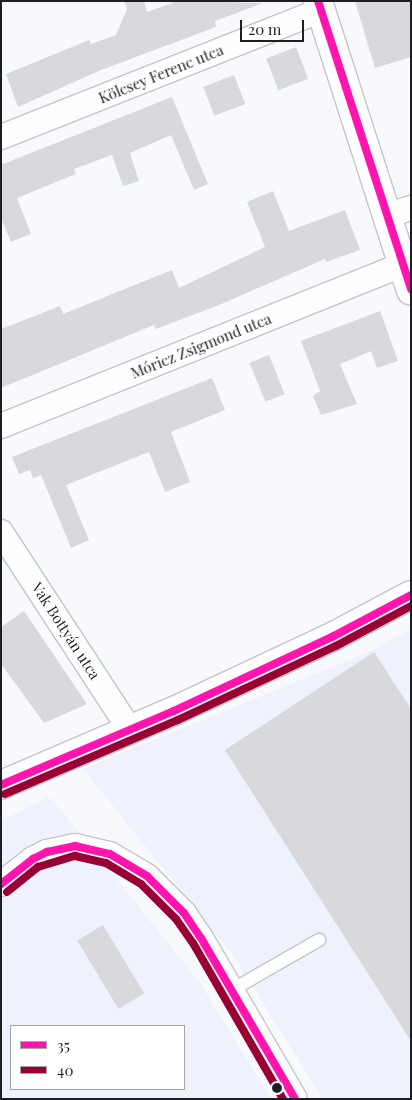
<!DOCTYPE html>
<meta charset="utf-8">
<style>
body{margin:0}
#map{position:relative;width:412px;height:1100px;overflow:hidden;background:#f8f9fc;font-family:"Playfair Display",serif}
div>[style]{position:absolute}
[style*='--x']{left:calc(var(--x)*1px);top:calc(var(--y)*1px);width:calc(var(--w)*1px);rotate:calc(var(--a)*1deg)}
.built>*{inset:0;background:#eff1fd}
.building>*{inset:0;background:#d9d9dd;transform-origin:0 0}
.roads{filter:drop-shadow(1px 0 #c4c5c8) drop-shadow(-1px 0 #c4c5c8) drop-shadow(0 1px #c4c5c8) drop-shadow(0 -1px #c4c5c8)}
.service>*{height:12px;margin:-6px;padding:0 6px;transform-origin:6px;border-radius:6px;background:#fefeff}
.minor>*{height:24px;margin:-12px;padding:0 12px;transform-origin:12px;border-radius:12px;background:#fefeff}
.tertiary>*{height:28px;margin:-14px;padding:0 14px;transform-origin:14px;border-radius:14px;background:#fefeff}
.bus-1>*{height:8px;margin:-4px;padding:0 4px;transform-origin:4px;border-radius:4px;background:#ff15ad}
.bus-2>*{height:8px;margin:-4px;padding:0 4px;transform-origin:4px;border-radius:4px;background:#903}
.dots>*{width:14px;height:14px;translate:-50% -50%;box-sizing:border-box;border:2px solid #fff;border-radius:50%}
span{translate:-50% -50%;white-space:nowrap;text-align:center;line-height:1.15;-webkit-text-stroke:5px #fff;paint-order:stroke}
.street-label{font-size:15px;color:#1d1e23}
.frame{position:absolute;inset:0;border:2px solid #1d1e23;pointer-events:none}
.legend{position:absolute;left:10px;top:1025px;width:175px;height:65px;box-sizing:border-box;background:#fff;border:1px solid #a5a5a7;margin:0;padding:6px 9px;list-style:none;font-size:15px;color:#1d1e23}
.legend li{display:flex;align-items:center;gap:10px;height:25px}
.legend b{width:25px;border:1px solid #a5a5a7}
.scale{position:absolute;left:240px;top:20px;width:64px;height:22px;box-sizing:border-box;border:2px solid #1d1e23;border-top:0;padding-left:6px;font-size:15px;line-height:18px;white-space:nowrap;color:#1d1e23;-webkit-text-stroke:4px #fff;paint-order:stroke}
</style>
<div id="map">
<div class="built">
<i style="clip-path:polygon(411px 629px,411px 1099px,323px 1099px,233px 955px,83px 769px,367px 653px)"></i>
<i style="clip-path:polygon(evenodd,46px 798px,52px 799px,201px 984px,271px 1099px,1px 1099px,1px 821px,46px 798px,11px 1026px,184px 1026px,184px 1089px,11px 1089px,11px 1026px)"></i>
</div>
<div class="building">
<i style="clip-path:polygon(124px 1px,144px 1px,147px 12px,177px 1px,263px 3px,215px 21px,216px 27px,101px 70px,18px 107px,6px 74px,89px 40px,91px 44px,116px 35px,127px 9px)"></i>
<i style="clip-path:polygon(355px 1px,411px 1px,411px 57px,375px 68px)"></i>
<i style="left:296px;top:47px;width:34px;height:32px;rotate:69deg"></i>
<i style="left:234px;top:75px;width:31px;height:33px;rotate:69deg"></i>
<i style="clip-path:polygon(172px 97px,208px 184px,194px 190px,171px 135px,130px 153px,139px 181px,123px 186px,112px 155px,74px 169px,76px 174px,17px 198px,31px 234px,11px 242px,1px 218px,1px 161px,3px 164px)"></i>
<i style="clip-path:polygon(273px 191px,289px 231px,345px 210px,360px 250px,326px 262px,325px 259px,219px 305px,156px 329px,154px 325px,1px 388px,1px 329px,60px 306px,63px 314px,172px 270px,179px 288px,265px 247px,247px 202px)"></i>
<i style="clip-path:polygon(380px 311px,398px 361px,377px 368px,371px 351px,340px 364px,357px 404px,321px 415px,313px 396px,320px 391px,301px 341px)"></i>
<i style="left:269px;top:355px;width:42px;height:21px;rotate:68deg"></i>
<i style="clip-path:polygon(212px 378px,225px 410px,171px 432px,190px 482px,165px 492px,149px 452px,66px 485px,89px 540px,71px 548px,41px 475px,33px 478px,30px 470px,19px 474px,12px 457px)"></i>
<i style="clip-path:polygon(24px 611px,87px 704px,44px 723px,1px 664px,1px 627px)"></i>
<i style="clip-path:polygon(374px 652px,411px 709px,411px 1041px,225px 750px)"></i>
<i style="left:103px;top:925px;width:80px;height:30px;rotate:59deg"></i>
</div>
<div class="roads">
<div class="service">
<i style="--x:230;--y:991;--w:103;--a:-29.8"></i>
</div>
<div class="minor">
<i style="--x:1;--y:137;--w:344;--a:-21.6"></i>
<i style="--x:386;--y:216;--w:26;--a:-18"></i>
<i style="--x:1;--y:426;--w:431;--a:-21.9"></i>
<i style="--x:1;--y:532;--w:236;--a:56.9"></i>
<i style="--x:1;--y:884;--w:41;--a:-38"></i>
<i style="--x:33;--y:859;--w:16;--a:-27"></i>
<i style="--x:47;--y:852;--w:29;--a:-12"></i>
<i style="--x:75;--y:846;--w:36;--a:13"></i>
<i style="--x:110;--y:854;--w:43;--a:30.7"></i>
<i style="--x:147;--y:876;--w:52;--a:45"></i>
<i style="--x:184;--y:913;--w:30;--a:56"></i>
<i style="--x:201;--y:938;--w:186;--a:59.7"></i>
</div>
<div class="tertiary">
<i style="--x:318;--y:1;--w:304;--a:72.2"></i>
<i style="--x:1;--y:785;--w:188;--a:-23.2"></i>
<i style="--x:174;--y:711;--w:174;--a:-25.1"></i>
<i style="--x:332;--y:637;--w:89;--a:-28"></i>
</div>
</div>
<div class="bus-1">
<i style="--x:318;--y:1;--w:303;--a:72.1"></i>
<i style="--x:1;--y:785;--w:188;--a:-23.2"></i>
<i style="--x:174;--y:711;--w:174;--a:-25.1"></i>
<i style="--x:332;--y:637;--w:89;--a:-28"></i>
<i style="--x:1;--y:884;--w:41;--a:-38"></i>
<i style="--x:33;--y:859;--w:16;--a:-27"></i>
<i style="--x:47;--y:852;--w:29;--a:-12"></i>
<i style="--x:75;--y:846;--w:36;--a:13"></i>
<i style="--x:110;--y:854;--w:43;--a:30.7"></i>
<i style="--x:147;--y:876;--w:52;--a:45"></i>
<i style="--x:184;--y:913;--w:30;--a:56"></i>
<i style="--x:201;--y:938;--w:186;--a:59.7"></i>
</div>
<div class="bus-2">
<i style="--x:5;--y:794;--w:188;--a:-23.2"></i>
<i style="--x:178;--y:720;--w:174;--a:-25.1"></i>
<i style="--x:336;--y:646;--w:85;--a:-28.1"></i>
<i style="--x:7;--y:892;--w:40;--a:-39"></i>
<i style="--x:38;--y:867;--w:39;--a:-17"></i>
<i style="--x:75;--y:856;--w:32;--a:13"></i>
<i style="--x:106;--y:863;--w:41;--a:31"></i>
<i style="--x:141;--y:884;--w:49;--a:45"></i>
<i style="--x:176;--y:919;--w:29;--a:55"></i>
<i style="--x:193;--y:943;--w:180;--a:60"></i>
</div>
<div class="dots">
<i style="left:277px;top:1088px;background:#1d1e23"></i>
</div>
<div class="street-label">
<span style="left:161px;top:74px;rotate:-22deg">Kölcsey Ferenc utca</span>
<span style="left:201px;top:346px;rotate:-22deg">Móricz Zsigmond utca</span>
<span style="left:66px;top:631px;rotate:57deg">Vak Bottyán utca</span>
</div>
<div class="frame"></div>
<ul class="legend">
<li><b style="height:6px;background:#ff15ad"></b>35</li>
<li><b style="height:6px;background:#903"></b>40</li>
</ul>
<div class="scale">20 m</div>
</div>
